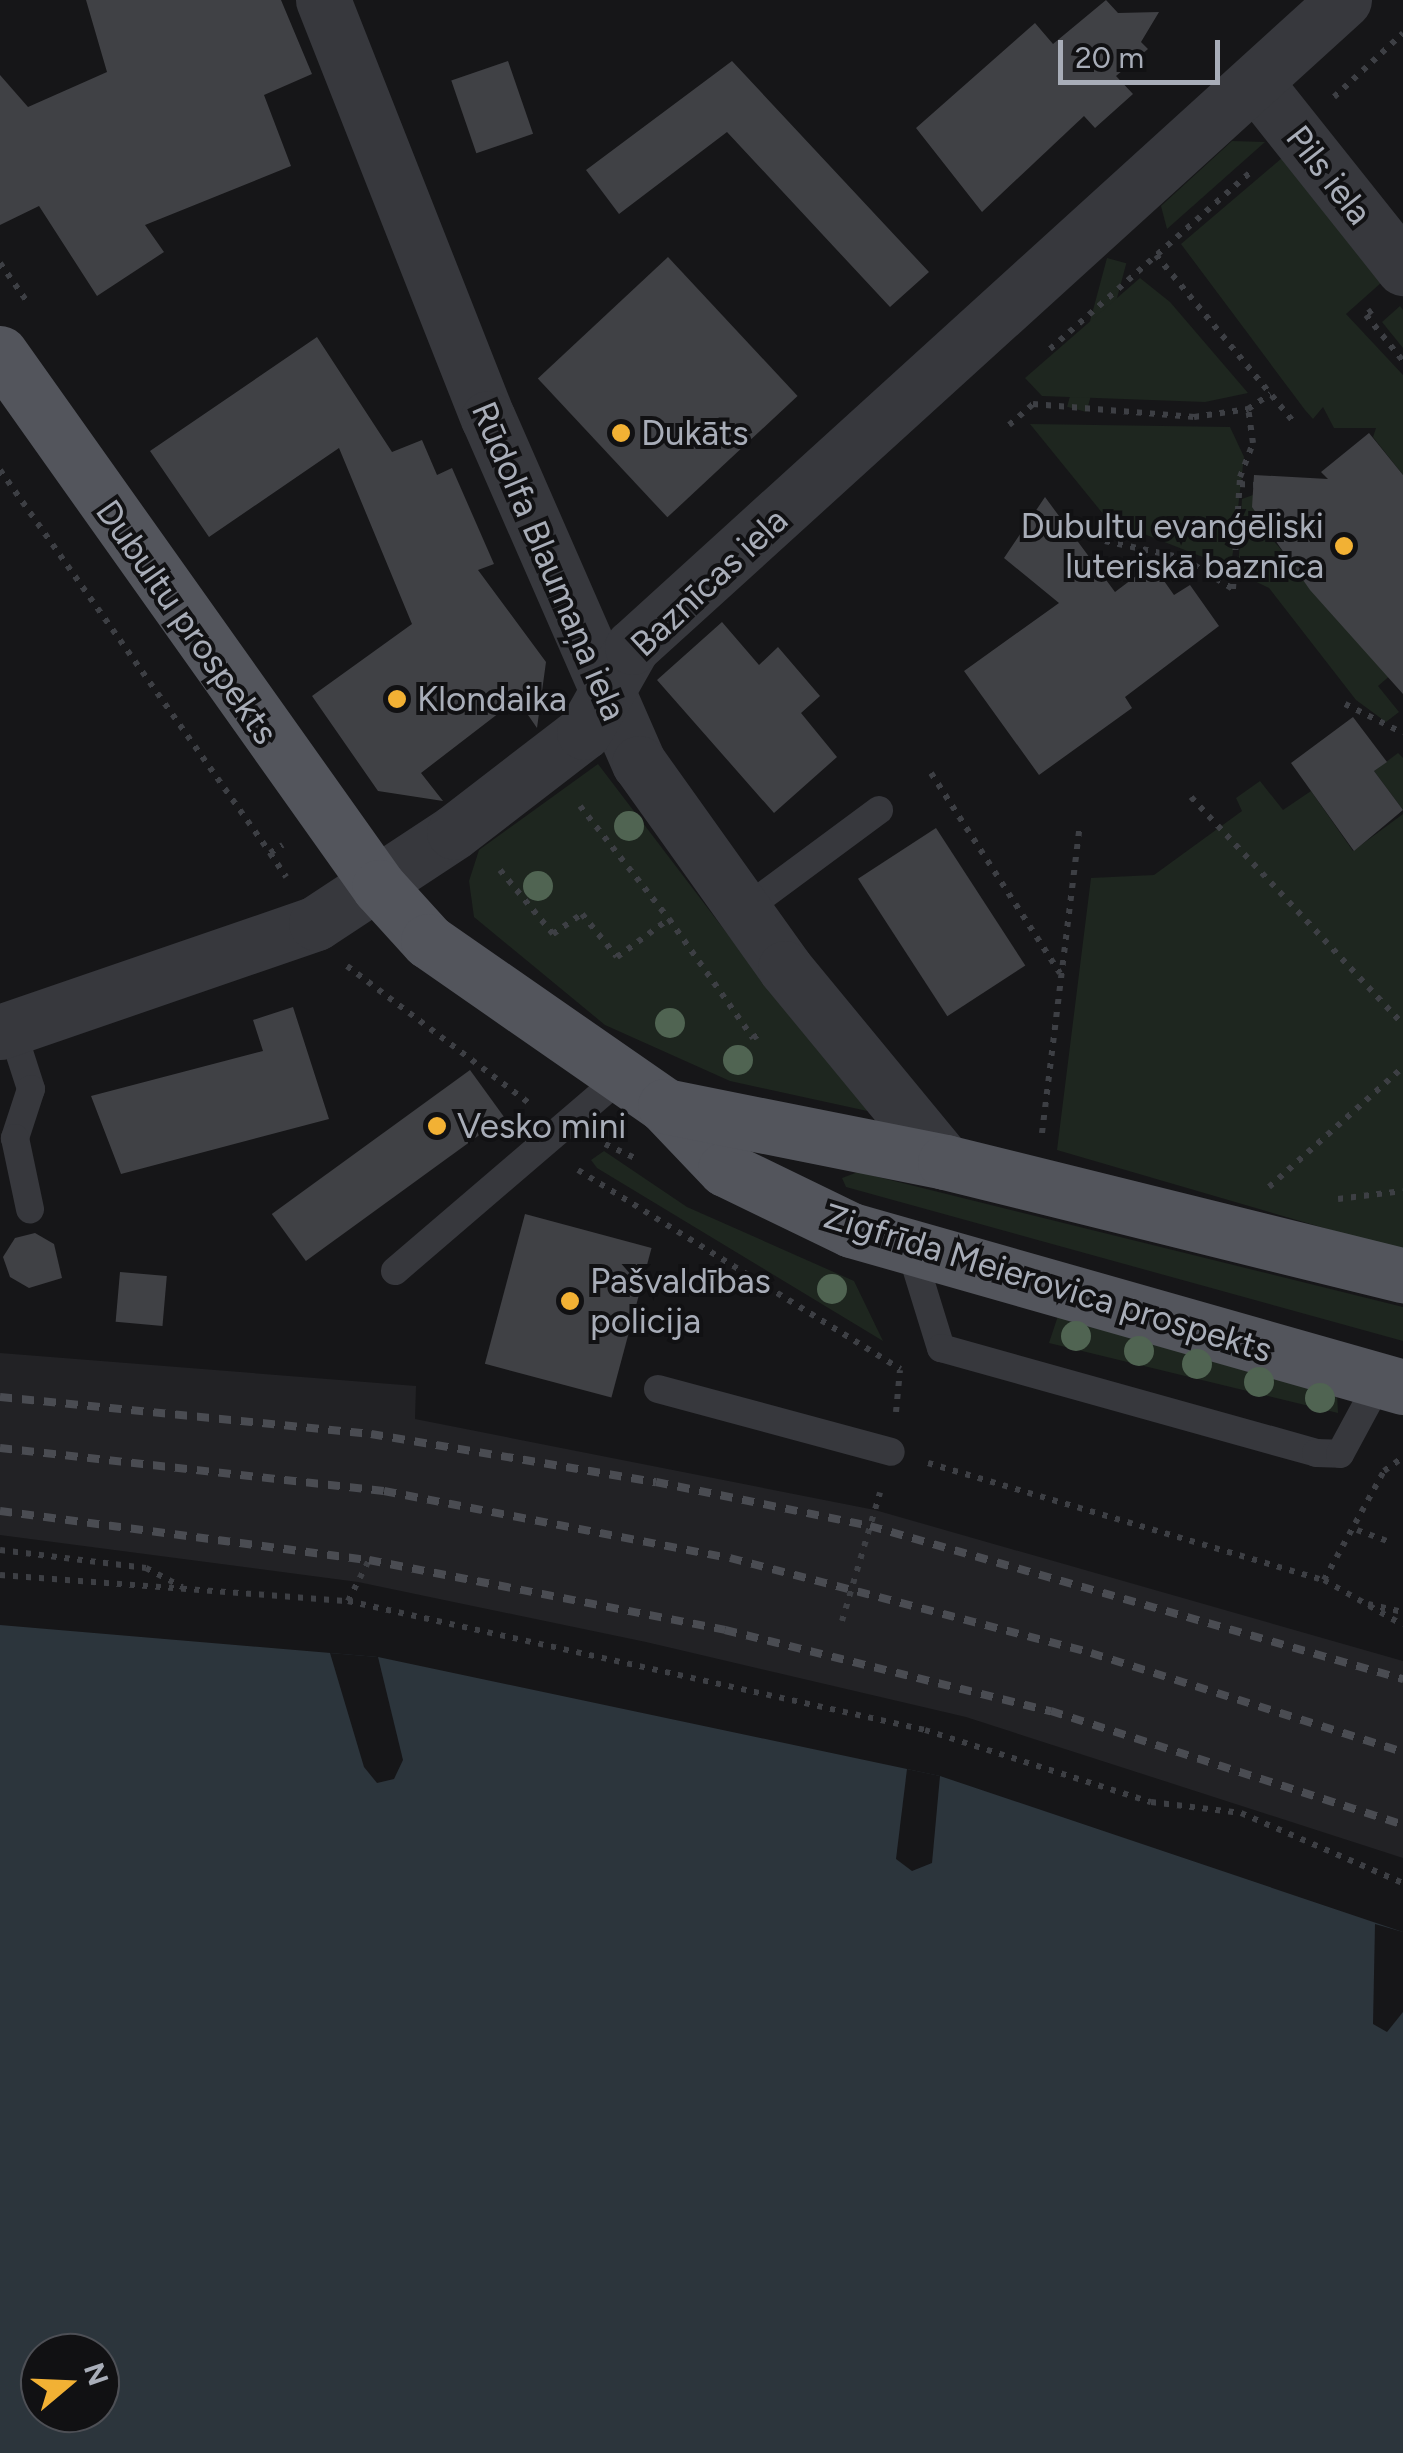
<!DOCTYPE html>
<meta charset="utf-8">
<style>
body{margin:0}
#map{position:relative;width:1403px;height:2453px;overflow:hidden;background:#161618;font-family:Figtree,sans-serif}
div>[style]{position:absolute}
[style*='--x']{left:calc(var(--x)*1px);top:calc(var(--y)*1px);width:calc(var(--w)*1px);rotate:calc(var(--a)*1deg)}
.built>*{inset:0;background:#222225}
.green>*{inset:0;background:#1e261f;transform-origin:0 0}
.water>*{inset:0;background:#2c353c}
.pier>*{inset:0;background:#161618}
.building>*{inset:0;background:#404145;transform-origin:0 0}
.path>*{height:6px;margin-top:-3px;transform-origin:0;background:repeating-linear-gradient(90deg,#3d3f44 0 5px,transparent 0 13px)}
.lane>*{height:28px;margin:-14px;padding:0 14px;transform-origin:14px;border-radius:14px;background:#37383d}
.street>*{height:55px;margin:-27.5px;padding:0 27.5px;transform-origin:27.5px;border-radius:27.5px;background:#37383d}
.primary>*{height:55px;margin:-27.5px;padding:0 27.5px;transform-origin:27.5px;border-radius:27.5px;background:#53555c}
.rail>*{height:8px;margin-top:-4px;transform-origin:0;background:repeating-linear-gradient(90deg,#4a4c52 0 12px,transparent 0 22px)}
.trees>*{width:30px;height:30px;margin:-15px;border-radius:50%;background:#506452}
.dots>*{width:28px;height:28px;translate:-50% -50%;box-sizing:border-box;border:5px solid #111113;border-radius:50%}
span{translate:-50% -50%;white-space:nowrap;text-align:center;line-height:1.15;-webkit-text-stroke:8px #111113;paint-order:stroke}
.street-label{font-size:35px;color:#a8adb8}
.poi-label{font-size:35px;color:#a8adb8}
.left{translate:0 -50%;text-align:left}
.right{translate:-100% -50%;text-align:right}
.north{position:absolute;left:20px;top:2333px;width:100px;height:100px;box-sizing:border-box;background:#111113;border:2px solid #4d4f55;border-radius:50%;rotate:71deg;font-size:28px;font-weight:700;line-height:40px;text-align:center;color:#a8adb8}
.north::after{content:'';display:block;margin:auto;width:35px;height:45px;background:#f2b134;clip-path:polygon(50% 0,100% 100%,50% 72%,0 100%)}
.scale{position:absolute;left:1058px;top:40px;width:162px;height:45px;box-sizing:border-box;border:5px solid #a8adb8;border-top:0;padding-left:12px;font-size:30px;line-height:35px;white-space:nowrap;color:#a8adb8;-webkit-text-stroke:8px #111113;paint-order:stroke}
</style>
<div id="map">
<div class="built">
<i style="clip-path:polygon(0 1353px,416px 1386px,415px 1419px,875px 1510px,1403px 1661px,1403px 1858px,966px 1717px,646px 1642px,358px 1582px,0 1535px)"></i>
</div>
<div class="green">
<i style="clip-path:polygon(1232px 141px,1265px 142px,1167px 229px,1161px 206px)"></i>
<i style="clip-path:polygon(1282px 158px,1382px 282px,1346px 314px,1403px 375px,1403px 475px,1373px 437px,1376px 428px,1334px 428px,1323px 407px,1313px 419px,1305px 410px,1181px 244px)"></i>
<i style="left:1107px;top:258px;width:20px;height:154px;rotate:15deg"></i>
<i style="clip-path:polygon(1140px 278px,1170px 302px,1248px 393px,1205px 402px,1042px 396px,1025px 378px)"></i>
<i style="clip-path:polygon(1400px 306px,1403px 310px,1403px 348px,1382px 322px)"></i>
<i style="clip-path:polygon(1030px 424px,1230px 427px,1244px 457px,1231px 568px,1108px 520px)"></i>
<i style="clip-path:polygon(1253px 495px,1276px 508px,1262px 528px,1392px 674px,1378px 686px,1399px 712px,1386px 722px,1356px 700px,1269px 588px,1238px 573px,1242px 499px)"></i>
<i style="clip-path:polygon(1398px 753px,1403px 758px,1403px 810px,1374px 771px)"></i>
<i style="clip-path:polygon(598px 764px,793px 1020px,872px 1112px,730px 1081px,605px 1025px,474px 917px,469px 881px,479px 850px)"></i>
<i style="clip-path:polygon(1260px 781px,1283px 810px,1311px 791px,1353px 851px,1403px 814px,1403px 1251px,1057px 1150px,1091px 878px,1154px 875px,1242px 811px,1236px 798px)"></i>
<i style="clip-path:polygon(604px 1151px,687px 1207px,854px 1281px,883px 1341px,597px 1168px,591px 1160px)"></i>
<i style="clip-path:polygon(858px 1172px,1403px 1307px,1403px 1341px,846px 1187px,842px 1178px)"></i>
<i style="clip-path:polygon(1058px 1316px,1337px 1393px,1338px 1413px,1049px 1343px)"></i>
</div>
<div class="water">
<i style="clip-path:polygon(evenodd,0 1625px,378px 1657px,940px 1776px,1403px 1932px,1403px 2453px,0 2453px,0 1625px,40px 2353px,100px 2353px,100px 2413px,40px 2413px,40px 2353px)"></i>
</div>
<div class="pier">
<i style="clip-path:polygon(330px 1653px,378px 1657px,403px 1760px,394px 1779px,377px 1783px,364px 1767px)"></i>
<i style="clip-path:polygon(907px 1769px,940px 1776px,932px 1863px,912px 1871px,896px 1859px)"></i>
<i style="clip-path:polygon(1375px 1924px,1403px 1932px,1403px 2012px,1387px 2032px,1373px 2024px)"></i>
</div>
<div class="building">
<i style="clip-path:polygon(86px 0,281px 0,312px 74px,264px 95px,291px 166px,145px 225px,164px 252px,97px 296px,39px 206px,0 225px,0 75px,28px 107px,107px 72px)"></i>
<i style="clip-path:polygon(1106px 0,1118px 13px,1159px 12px,1141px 42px,1148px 49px,1116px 76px,1133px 94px,1095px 128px,1084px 116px,982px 212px,916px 128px,1035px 23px,1053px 44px)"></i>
<i style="left:508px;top:61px;width:77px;height:60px;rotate:71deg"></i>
<i style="clip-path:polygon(732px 61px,929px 272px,890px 307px,727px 132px,619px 214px,586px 170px)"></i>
<i style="left:668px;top:257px;width:190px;height:178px;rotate:47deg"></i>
<i style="clip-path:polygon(317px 337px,392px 452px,422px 440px,437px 475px,452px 468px,494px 564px,478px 570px,546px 662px,537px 728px,517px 699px,421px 773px,443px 801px,378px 791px,312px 696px,412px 624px,339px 448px,209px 537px,150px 451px)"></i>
<i style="clip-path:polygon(1369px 433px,1403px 475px,1403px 694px,1310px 590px,1252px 507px,1254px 475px,1328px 479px,1321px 472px)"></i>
<i style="clip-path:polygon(1045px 497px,1115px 592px,1152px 564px,1174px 595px,1190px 585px,1219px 626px,1125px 697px,1132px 708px,1039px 775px,964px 671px,1059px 603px,1004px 558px)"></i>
<i style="clip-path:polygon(722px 622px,759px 665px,778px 647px,820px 696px,801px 713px,837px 757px,774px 813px,657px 680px)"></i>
<i style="clip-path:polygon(1353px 717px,1387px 762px,1374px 771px,1403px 810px,1354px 851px,1291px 763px)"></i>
<i style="left:936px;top:828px;width:164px;height:93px;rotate:57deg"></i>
<i style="clip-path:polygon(293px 1007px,329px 1119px,121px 1174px,91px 1096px,263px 1051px,253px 1020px)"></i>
<i style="left:470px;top:1070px;width:58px;height:245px;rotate:54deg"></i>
<i style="left:525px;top:1214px;width:131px;height:155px;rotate:15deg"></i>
<i style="clip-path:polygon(35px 1233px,54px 1244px,62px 1278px,29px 1288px,10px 1277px,3px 1257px,15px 1238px)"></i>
<i style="left:120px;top:1272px;width:47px;height:50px;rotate:5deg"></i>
</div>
<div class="path">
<i style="--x:1334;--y:97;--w:94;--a:-42.8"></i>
<i style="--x:1156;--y:255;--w:214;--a:50.5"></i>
<i style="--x:0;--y:263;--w:49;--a:55"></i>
<i style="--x:1372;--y:310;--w:8;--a:140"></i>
<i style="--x:1366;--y:315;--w:59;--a:51.2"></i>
<i style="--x:1050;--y:349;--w:272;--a:-41.4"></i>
<i style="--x:1009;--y:425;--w:32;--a:-41"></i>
<i style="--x:1033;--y:404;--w:162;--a:4.6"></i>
<i style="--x:1194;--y:417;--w:55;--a:-8.4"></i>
<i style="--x:1248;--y:409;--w:27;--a:-34"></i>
<i style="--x:0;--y:470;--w:469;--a:54.8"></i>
<i style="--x:270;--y:853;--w:15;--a:-32"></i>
<i style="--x:1240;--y:484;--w:14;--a:4"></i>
<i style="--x:1105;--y:541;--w:80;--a:12.3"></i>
<i style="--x:1183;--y:558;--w:59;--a:31.8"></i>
<i style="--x:1233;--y:589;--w:112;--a:-86.4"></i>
<i style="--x:1240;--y:477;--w:36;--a:-69"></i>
<i style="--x:1253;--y:443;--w:34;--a:-98"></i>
<i style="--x:1345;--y:704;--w:65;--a:26.6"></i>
<i style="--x:931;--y:773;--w:238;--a:57.2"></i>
<i style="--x:1191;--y:797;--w:311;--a:47"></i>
<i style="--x:580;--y:806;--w:144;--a:51.8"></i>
<i style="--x:270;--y:853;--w:29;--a:56"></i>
<i style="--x:500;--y:870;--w:83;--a:50.4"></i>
<i style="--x:553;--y:934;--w:35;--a:-35"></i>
<i style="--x:582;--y:914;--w:55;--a:50.9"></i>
<i style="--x:617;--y:957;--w:64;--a:-36.2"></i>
<i style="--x:669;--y:919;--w:146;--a:54.8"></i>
<i style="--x:753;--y:1038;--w:9;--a:-32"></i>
<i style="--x:347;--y:966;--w:228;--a:37"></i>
<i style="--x:1042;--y:1133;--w:310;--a:-83"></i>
<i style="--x:605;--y:1144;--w:33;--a:25"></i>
<i style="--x:578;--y:1170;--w:379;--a:31.7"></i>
<i style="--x:1269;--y:1187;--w:180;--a:-41.8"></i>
<i style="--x:1338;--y:1199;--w:65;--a:-7"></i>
<i style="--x:896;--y:1412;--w:42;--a:-84.6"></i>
<i style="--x:928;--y:1463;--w:413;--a:16.5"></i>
<i style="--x:1324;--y:1580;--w:91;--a:29.7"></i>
<i style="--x:1357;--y:1530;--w:35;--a:20"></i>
<i style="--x:0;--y:1550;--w:147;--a:7"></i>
<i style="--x:146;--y:1568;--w:41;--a:27.8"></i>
<i style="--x:0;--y:1575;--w:349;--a:4.3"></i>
<i style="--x:348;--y:1601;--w:591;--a:12.6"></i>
<i style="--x:925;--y:1730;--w:237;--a:17.7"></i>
<i style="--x:1151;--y:1802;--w:91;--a:7"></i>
<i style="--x:1241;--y:1813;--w:176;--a:23.4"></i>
<i style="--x:1324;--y:1580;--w:124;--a:-61.2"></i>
<i style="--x:1384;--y:1471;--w:24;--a:-36"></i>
<i style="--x:348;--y:1601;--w:46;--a:-62.9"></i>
<i style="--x:1368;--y:1604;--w:36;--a:13"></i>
<i style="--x:842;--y:1621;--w:134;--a:-73.5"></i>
</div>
<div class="lane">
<i style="--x:744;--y:910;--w:168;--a:-36.5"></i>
<i style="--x:12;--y:1030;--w:62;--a:72.1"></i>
<i style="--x:31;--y:1089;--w:52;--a:108.1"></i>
<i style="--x:15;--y:1138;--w:73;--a:78.1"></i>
<i style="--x:910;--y:1248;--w:105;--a:72.8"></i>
<i style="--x:941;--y:1348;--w:389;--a:15.6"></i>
<i style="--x:1316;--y:1453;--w:24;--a:2"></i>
<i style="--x:1340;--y:1454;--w:82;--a:-61.6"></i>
<i style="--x:395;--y:1271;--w:294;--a:-40.6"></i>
<i style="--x:658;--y:1389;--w:241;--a:15.1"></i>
</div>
<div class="street">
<i style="--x:323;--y:0;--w:449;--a:68.5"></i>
<i style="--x:488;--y:418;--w:377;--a:66.4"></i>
<i style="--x:639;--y:763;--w:252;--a:54.5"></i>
<i style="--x:785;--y:968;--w:251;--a:50.5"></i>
<i style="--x:1255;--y:82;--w:238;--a:51.5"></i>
<i style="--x:0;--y:1032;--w:334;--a:-19"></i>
<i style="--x:316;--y:923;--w:165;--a:-33.4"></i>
<i style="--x:454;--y:832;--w:164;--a:-37.6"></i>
<i style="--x:584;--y:732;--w:98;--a:-60.5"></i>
<i style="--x:632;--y:647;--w:962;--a:-42.26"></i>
</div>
<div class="primary">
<i style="--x:0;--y:353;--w:655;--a:54.64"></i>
<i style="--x:379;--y:887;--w:73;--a:47.8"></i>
<i style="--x:428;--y:941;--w:289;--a:34.8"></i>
<i style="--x:665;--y:1106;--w:87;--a:46.4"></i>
<i style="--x:725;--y:1169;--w:140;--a:25.8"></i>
<i style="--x:851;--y:1230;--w:574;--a:15.88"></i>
<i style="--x:665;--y:1106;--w:286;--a:11.3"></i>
<i style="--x:945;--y:1162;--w:472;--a:13.9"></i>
</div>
<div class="rail">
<i style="--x:0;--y:1397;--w:373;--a:5.7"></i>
<i style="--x:371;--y:1434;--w:289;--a:9.6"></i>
<i style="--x:656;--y:1482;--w:218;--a:11.6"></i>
<i style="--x:870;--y:1526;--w:555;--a:16.02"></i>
<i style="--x:0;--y:1448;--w:386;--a:6.4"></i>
<i style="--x:384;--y:1491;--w:352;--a:11"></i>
<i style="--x:730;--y:1558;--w:373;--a:14.7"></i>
<i style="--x:1091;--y:1653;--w:327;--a:17.6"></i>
<i style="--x:0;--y:1511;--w:372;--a:7.6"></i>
<i style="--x:369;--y:1560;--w:363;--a:11.1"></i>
<i style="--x:725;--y:1630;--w:336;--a:14"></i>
<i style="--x:1051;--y:1711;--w:370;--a:17.9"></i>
</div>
<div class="trees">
<i style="left:629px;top:826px"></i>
<i style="left:538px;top:886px"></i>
<i style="left:670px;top:1023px"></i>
<i style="left:738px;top:1060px"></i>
<i style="left:832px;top:1289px"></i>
<i style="left:1076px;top:1336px"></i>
<i style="left:1139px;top:1351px"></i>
<i style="left:1197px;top:1364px"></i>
<i style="left:1259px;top:1382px"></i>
<i style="left:1320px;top:1398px"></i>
</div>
<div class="dots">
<i style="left:621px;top:433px;background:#f2b134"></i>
<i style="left:1344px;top:546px;background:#f2b134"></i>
<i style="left:397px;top:699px;background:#f2b134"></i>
<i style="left:437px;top:1126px;background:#f2b134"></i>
<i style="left:570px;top:1301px;background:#f2b134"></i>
</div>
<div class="street-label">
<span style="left:1329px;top:175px;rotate:52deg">Pils iela</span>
<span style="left:549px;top:561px;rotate:67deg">Rūdolfa Blaumaņa iela</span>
<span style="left:709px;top:582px;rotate:-43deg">Baznīcas iela</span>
<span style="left:187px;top:622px;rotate:55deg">Dubultu prospekts</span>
<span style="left:1048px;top:1283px;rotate:17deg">Zigfrīda Meierovica prospekts</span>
</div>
<div class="poi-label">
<span class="left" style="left:641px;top:433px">Dukāts</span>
<span class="right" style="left:1324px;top:546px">Dubultu evanģēliski<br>luteriskā baznīca</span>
<span class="left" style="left:417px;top:699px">Klondaika</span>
<span class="left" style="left:457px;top:1126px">Vesko mini</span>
<span class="left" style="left:590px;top:1301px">Pašvaldības<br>policija</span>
</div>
<div class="north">N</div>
<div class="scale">20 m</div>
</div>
